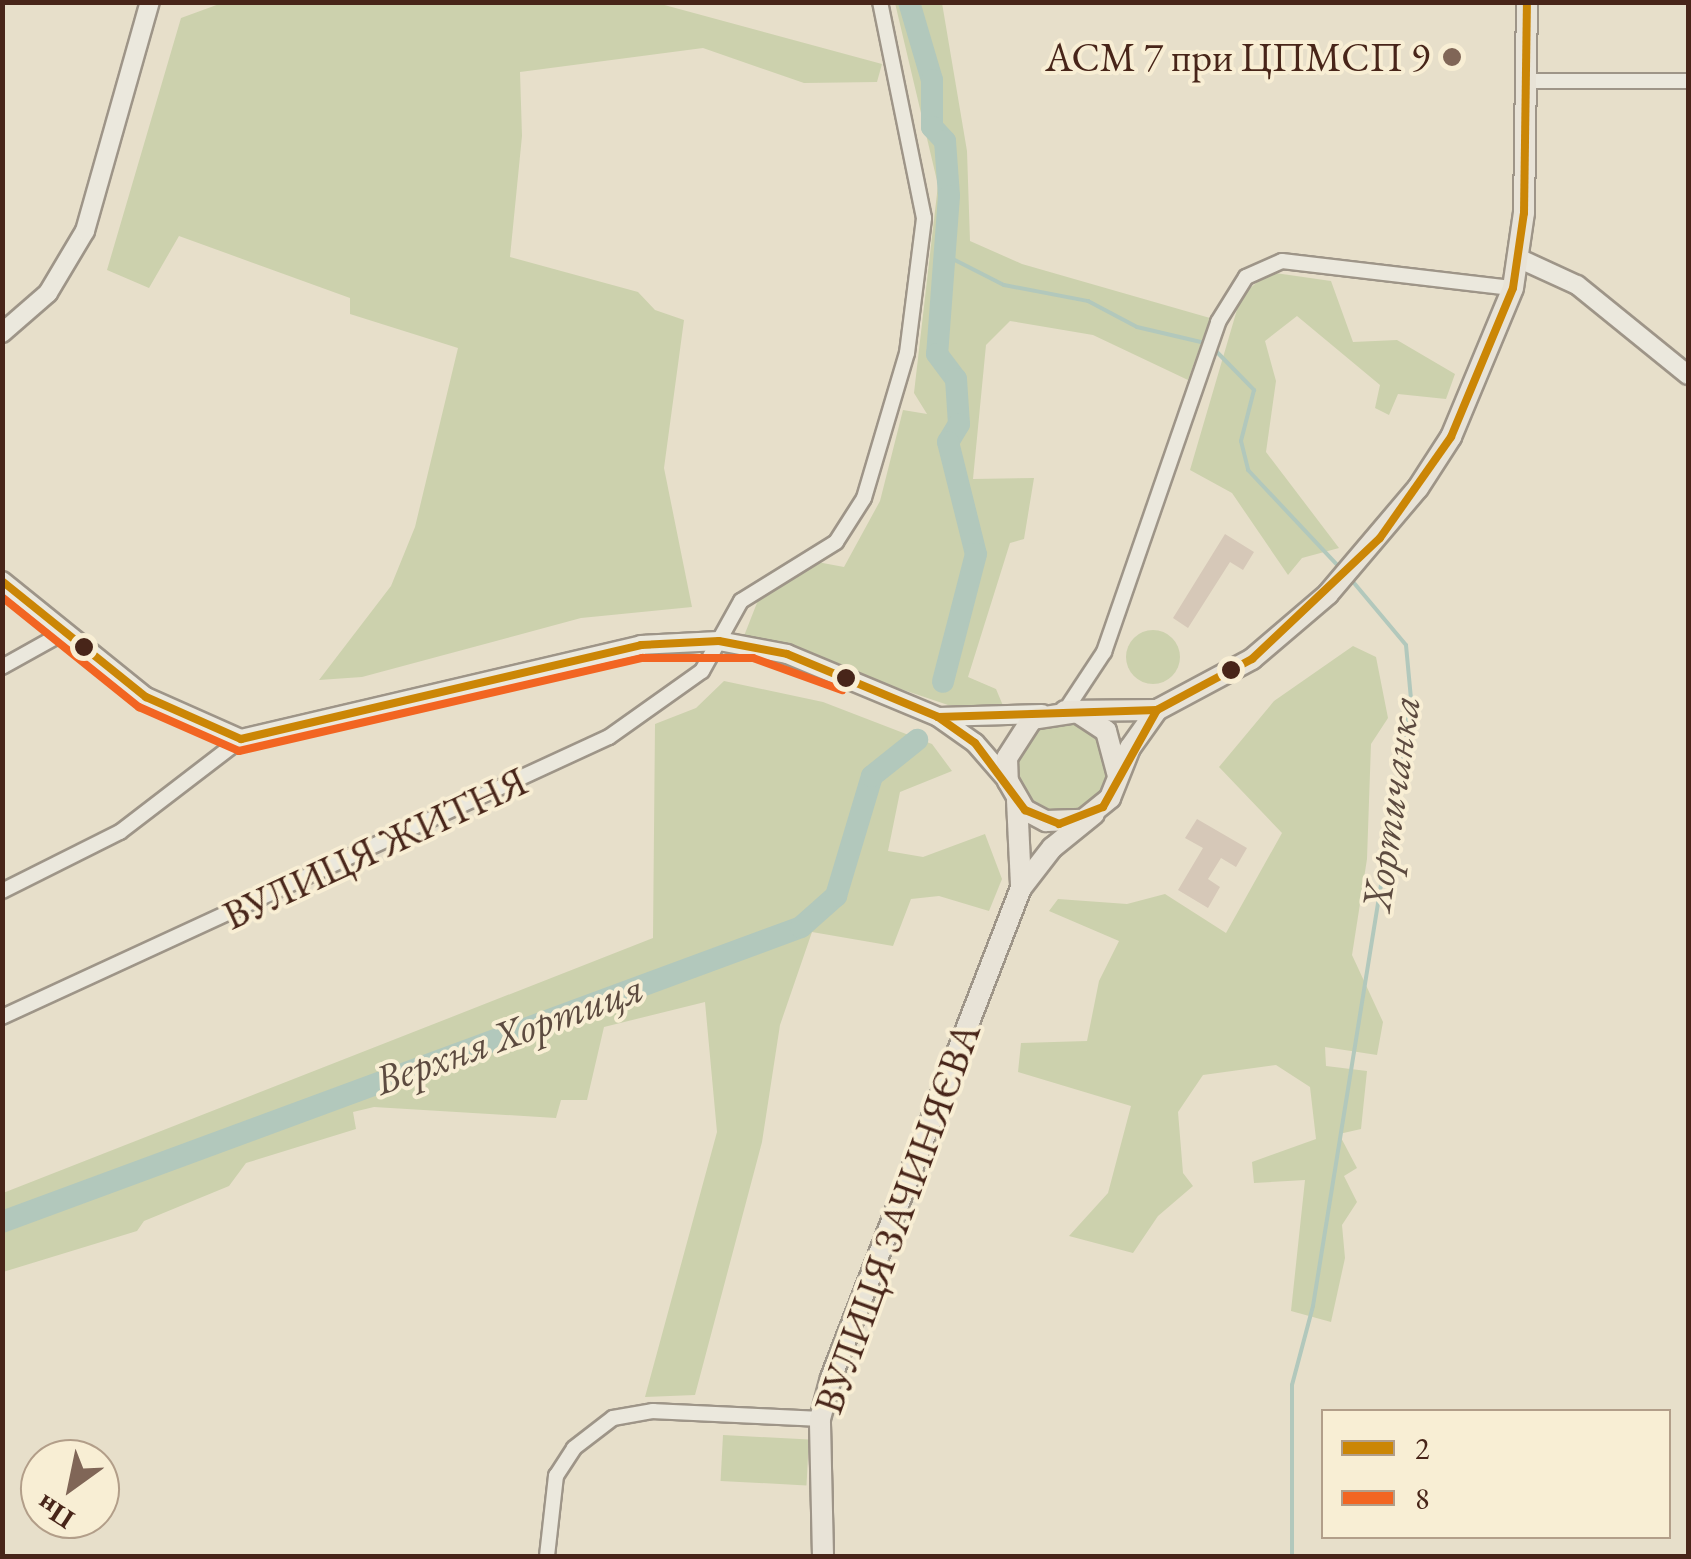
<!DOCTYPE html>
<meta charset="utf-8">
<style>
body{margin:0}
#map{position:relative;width:1691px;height:1559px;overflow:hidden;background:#e7dfca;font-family:"EB Garamond",serif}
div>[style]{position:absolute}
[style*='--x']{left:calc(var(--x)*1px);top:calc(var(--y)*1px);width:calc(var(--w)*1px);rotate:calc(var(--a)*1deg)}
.green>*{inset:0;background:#ccd1ad;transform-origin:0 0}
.round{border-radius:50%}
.stream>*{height:4px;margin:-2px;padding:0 2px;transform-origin:2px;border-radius:2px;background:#b2c8bc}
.river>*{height:22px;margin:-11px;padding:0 11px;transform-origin:11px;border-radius:11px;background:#b2c8bc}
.building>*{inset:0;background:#d6c8b8}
.roads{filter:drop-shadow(2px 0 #9e9588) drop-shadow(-2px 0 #9e9588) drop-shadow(0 2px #9e9588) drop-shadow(0 -2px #9e9588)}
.street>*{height:14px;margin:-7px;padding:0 7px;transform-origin:7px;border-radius:7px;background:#ebe8dd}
.secondary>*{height:18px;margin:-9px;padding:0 9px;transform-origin:9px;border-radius:9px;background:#ebe8dd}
.primary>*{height:20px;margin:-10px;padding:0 10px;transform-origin:10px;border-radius:10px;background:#e8e3d7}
.bus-1>*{height:8px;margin:-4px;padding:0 4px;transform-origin:4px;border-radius:4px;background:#cb8606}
.bus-2>*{height:8px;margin:-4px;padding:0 4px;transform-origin:4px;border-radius:4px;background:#f26522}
.dots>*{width:28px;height:28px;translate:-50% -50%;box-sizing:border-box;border:5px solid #f8eed4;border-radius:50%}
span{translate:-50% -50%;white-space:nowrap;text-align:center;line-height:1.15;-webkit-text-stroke:8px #f8eed4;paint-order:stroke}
.poi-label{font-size:40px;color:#482519}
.right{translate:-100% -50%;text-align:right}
.street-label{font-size:40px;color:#482519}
.water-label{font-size:42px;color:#5d4b40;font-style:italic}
.frame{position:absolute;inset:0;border:5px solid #482519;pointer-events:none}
.legend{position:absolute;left:1321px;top:1409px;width:350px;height:130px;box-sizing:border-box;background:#f8eed4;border:2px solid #b29e89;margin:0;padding:12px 18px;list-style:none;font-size:30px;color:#482519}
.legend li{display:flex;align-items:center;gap:20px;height:50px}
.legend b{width:50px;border:2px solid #b29e89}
.north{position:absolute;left:20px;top:1439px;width:100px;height:100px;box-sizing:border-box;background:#f8eed4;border:2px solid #b29e89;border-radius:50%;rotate:213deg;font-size:28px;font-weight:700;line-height:40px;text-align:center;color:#482519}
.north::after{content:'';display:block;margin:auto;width:35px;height:45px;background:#806657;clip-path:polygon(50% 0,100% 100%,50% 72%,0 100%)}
</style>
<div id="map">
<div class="green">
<i style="clip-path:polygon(222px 3px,657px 3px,882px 64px,877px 82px,804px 83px,703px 48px,520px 72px,522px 136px,510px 257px,638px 292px,655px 310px,684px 320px,664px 468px,692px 607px,581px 618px,362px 677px,319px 680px,391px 586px,415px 527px,458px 348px,350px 314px,350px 298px,179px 236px,149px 288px,107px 270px,181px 18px)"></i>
<i style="clip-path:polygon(895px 3px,942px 3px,967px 151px,970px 241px,1022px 264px,1210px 318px,1188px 380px,1093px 335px,1010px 321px,986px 345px,973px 479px,1034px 478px,1024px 539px,1010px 543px,968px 677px,996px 689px,1004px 708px,948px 705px,744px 636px,762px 590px,812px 561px,844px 567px,880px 501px,903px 410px,927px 414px,914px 393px,938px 185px)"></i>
<i style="clip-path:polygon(1269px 272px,1331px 281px,1353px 342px,1397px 340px,1455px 374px,1446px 399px,1398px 394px,1389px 415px,1375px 408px,1380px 385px,1297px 316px,1265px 341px,1276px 381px,1266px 452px,1339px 548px,1302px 558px,1288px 575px,1232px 493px,1190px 470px,1241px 296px)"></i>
<i class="round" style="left:1126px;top:630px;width:54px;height:54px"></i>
<i style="clip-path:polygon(1353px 646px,1376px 657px,1388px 718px,1371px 744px,1367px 859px,1352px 955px,1383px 1022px,1377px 1055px,1325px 1047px,1326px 1066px,1367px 1071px,1361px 1129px,1339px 1134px,1357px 1168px,1344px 1176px,1357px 1202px,1342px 1225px,1345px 1258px,1331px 1322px,1291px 1311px,1305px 1180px,1254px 1183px,1252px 1162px,1316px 1139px,1310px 1087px,1276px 1065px,1203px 1075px,1178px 1112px,1183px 1173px,1193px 1186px,1158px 1216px,1133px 1253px,1069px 1236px,1108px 1193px,1131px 1106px,1018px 1072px,1021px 1043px,1087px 1041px,1099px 981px,1119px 941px,1049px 911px,1058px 899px,1127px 904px,1165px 894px,1226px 933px,1282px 833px,1219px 767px,1274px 701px)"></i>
<i style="clip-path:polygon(724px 681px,823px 702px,932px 744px,952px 771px,900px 792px,888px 851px,923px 857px,985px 834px,1002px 879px,989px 911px,939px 896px,911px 899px,893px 946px,812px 932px,780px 1025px,762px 1142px,695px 1395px,645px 1397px,717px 1132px,705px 1002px,604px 1027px,587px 1100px,561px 1100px,556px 1118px,374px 1107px,353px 1112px,356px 1129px,246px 1163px,229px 1186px,144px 1221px,137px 1231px,3px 1272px,3px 1193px,653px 938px,655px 724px,696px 708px)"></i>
<i class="round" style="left:1016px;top:720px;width:92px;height:92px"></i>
<i style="left:723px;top:1435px;width:86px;height:46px;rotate:3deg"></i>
</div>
<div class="stream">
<i style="--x:945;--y:255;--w:66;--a:27"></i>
<i style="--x:1004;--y:285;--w:86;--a:10.8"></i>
<i style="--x:1088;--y:301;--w:55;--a:28"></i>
<i style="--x:1137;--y:327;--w:70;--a:13.2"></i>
<i style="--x:1213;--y:348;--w:59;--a:45.7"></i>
<i style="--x:1254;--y:390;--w:53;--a:104.3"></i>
<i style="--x:1241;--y:441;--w:30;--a:76"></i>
<i style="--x:1248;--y:470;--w:133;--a:46.8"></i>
<i style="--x:1292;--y:1556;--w:171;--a:-90"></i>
<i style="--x:1292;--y:1385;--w:82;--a:-75.1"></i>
<i style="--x:1313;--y:1306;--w:615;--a:-80.83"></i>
<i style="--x:1411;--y:699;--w:54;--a:-95.3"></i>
<i style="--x:1406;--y:645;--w:89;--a:-130"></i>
</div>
<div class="river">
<i style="--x:909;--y:2;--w:81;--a:73.6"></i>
<i style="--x:932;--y:80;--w:47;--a:90"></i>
<i style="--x:932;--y:127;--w:19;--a:47"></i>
<i style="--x:945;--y:141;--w:55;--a:85.8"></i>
<i style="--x:949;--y:196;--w:158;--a:94.3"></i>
<i style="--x:937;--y:354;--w:31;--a:53"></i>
<i style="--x:956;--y:379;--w:45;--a:86.2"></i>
<i style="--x:959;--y:424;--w:21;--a:121"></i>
<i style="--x:948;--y:442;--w:115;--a:76"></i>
<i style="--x:976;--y:554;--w:132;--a:104.5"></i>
<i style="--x:2;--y:1222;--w:852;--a:-20.26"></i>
<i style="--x:801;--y:927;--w:47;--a:-41.5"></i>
<i style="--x:836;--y:896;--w:125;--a:-73.3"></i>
<i style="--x:872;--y:776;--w:58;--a:-38.7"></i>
</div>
<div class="building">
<i style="clip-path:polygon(1225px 534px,1254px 552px,1243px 570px,1230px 562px,1188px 628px,1173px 618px)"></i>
<i style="clip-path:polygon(1197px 819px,1247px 848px,1236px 867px,1221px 858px,1208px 879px,1220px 887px,1208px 908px,1178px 890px,1203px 848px,1185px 838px)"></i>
</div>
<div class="roads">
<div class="street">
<i style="--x:1525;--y:81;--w:163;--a:0"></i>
<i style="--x:2;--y:667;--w:70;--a:-29.1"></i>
<i style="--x:1065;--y:711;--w:71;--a:-56.5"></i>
<i style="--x:1104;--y:652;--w:349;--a:-70.9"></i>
<i style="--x:1218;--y:322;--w:53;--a:-58.1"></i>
<i style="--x:1246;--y:277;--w:39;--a:-24"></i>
<i style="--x:1282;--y:261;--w:233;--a:6.7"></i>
<i style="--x:2;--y:891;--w:132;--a:-26.6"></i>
<i style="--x:120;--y:832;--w:153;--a:-37.5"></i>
<i style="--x:2;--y:1017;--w:668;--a:-24.76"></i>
<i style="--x:609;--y:737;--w:114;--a:-35.4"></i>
<i style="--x:702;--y:671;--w:80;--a:-60.9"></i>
<i style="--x:741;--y:601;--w:112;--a:-31.8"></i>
<i style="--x:836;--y:542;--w:52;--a:-57.5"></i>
<i style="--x:864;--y:498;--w:151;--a:-73.5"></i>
<i style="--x:907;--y:353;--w:136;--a:-82.8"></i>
<i style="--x:924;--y:218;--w:220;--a:-101.5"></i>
<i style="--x:547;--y:1556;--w:81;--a:-83.6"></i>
<i style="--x:556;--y:1476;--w:33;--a:-57"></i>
<i style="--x:574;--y:1448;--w:49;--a:-37.6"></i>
<i style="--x:613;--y:1418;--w:41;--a:-9.9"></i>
<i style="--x:653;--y:1411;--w:167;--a:2.7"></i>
</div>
<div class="secondary">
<i style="--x:1518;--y:258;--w:65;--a:24.6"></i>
<i style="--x:1577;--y:285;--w:143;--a:39"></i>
<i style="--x:2;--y:333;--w:61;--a:-41"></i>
<i style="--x:48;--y:293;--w:72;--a:-59.2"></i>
<i style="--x:85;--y:231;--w:238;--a:-74.2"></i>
<i style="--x:2;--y:581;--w:185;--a:38.9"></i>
<i style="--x:146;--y:697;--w:104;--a:23.9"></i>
<i style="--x:241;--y:739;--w:411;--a:-13.2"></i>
<i style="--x:641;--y:645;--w:78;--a:-2.9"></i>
<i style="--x:719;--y:641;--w:69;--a:10.8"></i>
<i style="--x:787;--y:654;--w:164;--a:22.6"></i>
<i style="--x:938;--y:717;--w:45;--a:35.1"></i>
<i style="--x:975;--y:743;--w:50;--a:49"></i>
<i style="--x:939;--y:717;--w:103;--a:-1.7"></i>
</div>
<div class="primary">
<i style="--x:1065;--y:711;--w:92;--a:-0.6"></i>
<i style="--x:1157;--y:710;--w:108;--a:-28.2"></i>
<i style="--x:1252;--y:659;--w:100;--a:-40.5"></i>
<i style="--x:1328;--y:594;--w:139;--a:-49.7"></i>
<i style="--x:1418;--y:488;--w:61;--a:-57.1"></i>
<i style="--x:1451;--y:437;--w:161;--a:-67.4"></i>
<i style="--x:1513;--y:288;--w:76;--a:-81.7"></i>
<i style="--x:1524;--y:213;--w:211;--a:-89.2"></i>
<i style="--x:1118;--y:776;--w:47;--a:-104.9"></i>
<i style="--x:1106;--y:731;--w:35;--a:-147"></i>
<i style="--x:1077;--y:712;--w:46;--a:171.2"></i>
<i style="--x:1032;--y:719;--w:46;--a:122.7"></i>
<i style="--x:1007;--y:758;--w:23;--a:88"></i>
<i style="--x:1008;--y:781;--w:34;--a:60"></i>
<i style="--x:1025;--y:810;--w:24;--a:28"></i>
<i style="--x:1046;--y:821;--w:37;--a:-2"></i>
<i style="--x:1083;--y:820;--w:35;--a:-39"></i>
<i style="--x:1110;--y:798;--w:54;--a:-68.2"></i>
<i style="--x:1130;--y:748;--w:47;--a:-54.6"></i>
<i style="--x:1017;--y:800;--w:86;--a:87.3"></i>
<i style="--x:823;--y:1556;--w:137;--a:-91.3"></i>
<i style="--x:820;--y:1419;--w:42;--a:-75"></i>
<i style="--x:831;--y:1378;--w:526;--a:-68.81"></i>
<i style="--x:1021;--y:888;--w:51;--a:-52.2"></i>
<i style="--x:1052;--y:848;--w:54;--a:-39"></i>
</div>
</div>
<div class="bus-1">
<i style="--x:2;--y:581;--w:185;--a:38.9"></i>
<i style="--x:146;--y:697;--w:104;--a:23.9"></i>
<i style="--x:241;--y:739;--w:411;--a:-13.2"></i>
<i style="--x:641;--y:645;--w:78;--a:-2.9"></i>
<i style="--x:719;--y:641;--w:69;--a:10.8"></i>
<i style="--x:787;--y:654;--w:164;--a:22.6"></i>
<i style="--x:938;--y:717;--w:45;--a:35.1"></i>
<i style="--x:975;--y:743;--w:84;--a:53.3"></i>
<i style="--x:1025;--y:810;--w:37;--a:22"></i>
<i style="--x:1059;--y:824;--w:47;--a:-21.1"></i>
<i style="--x:1103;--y:807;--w:111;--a:-60.9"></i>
<i style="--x:938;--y:717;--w:219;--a:-1.8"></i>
<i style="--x:1157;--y:710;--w:108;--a:-28.2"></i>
<i style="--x:1252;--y:659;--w:176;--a:-43.4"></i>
<i style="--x:1380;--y:538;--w:123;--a:-54.9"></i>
<i style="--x:1451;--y:437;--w:161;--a:-67.4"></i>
<i style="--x:1513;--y:288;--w:76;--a:-81.7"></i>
<i style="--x:1524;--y:213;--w:211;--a:-89.2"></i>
</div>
<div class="bus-2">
<i style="--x:2;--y:597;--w:176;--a:38.8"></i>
<i style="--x:139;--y:707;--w:109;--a:23.7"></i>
<i style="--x:239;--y:751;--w:414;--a:-13"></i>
<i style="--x:642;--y:658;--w:111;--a:0"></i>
<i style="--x:753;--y:658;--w:95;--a:19.8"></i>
</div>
<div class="dots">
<i style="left:1452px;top:57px;background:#806657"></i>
<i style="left:84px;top:647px;background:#482519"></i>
<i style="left:1231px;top:670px;background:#482519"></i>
<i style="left:846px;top:678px;background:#482519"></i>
</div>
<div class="poi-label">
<span class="right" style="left:1430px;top:57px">АСМ 7 при ЦПМСП 9</span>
</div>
<div class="street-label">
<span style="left:375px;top:848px;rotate:-25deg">ВУЛИЦЯ ЖИТНЯ</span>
<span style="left:897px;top:1218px;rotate:-70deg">ВУЛИЦЯ ЗАЧИНЯЄВА</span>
</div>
<div class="water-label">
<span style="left:1391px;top:803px;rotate:-82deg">Хортичанка</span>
<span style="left:509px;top:1034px;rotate:-20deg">Верхня Хортиця</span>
</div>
<div class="frame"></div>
<ul class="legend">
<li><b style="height:12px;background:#cb8606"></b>2</li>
<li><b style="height:12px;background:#f26522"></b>8</li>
</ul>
<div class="north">Пн</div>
</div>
